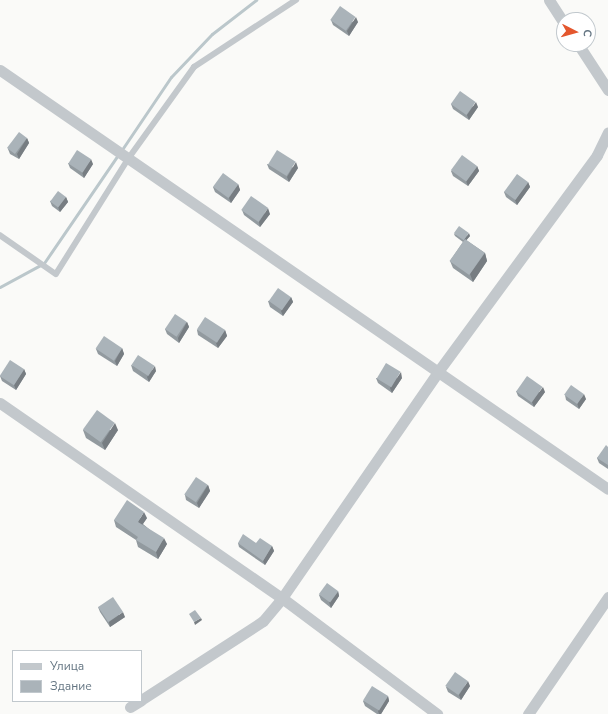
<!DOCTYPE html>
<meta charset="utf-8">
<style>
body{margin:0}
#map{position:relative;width:608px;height:714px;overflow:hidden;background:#fafaf8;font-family:"Nunito Sans",sans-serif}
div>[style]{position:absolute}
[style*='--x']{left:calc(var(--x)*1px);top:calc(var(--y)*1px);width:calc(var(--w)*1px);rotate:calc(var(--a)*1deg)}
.stream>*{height:3px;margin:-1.5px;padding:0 1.5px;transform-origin:1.5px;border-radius:1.5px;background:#bbc7cb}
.service>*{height:5.5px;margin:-2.75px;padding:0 2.75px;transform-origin:2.75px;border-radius:2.75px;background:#c3c8cc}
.minor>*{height:11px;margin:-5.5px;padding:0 5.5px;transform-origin:5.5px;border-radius:5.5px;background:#c3c8cc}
.wall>*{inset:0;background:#929a9f}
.shaded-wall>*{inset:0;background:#777d82}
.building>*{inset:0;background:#aab3b9;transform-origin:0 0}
span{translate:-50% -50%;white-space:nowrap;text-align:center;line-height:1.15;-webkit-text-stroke:4px #fff;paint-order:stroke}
.legend{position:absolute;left:12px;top:650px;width:130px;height:52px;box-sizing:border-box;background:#fff;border:1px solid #c1c8cd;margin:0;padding:5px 7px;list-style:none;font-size:12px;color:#657683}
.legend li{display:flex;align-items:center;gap:8px;height:20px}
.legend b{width:20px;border:1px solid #c1c8cd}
.north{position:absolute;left:556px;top:12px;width:40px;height:40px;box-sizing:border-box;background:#fff;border:1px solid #c1c8cd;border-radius:50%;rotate:96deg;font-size:11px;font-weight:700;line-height:16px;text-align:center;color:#657683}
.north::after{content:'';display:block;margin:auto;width:14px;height:18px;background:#e4572e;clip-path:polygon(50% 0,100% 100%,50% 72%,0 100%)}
</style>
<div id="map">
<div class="stream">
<i style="--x:121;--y:151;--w:89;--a:-56"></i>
<i style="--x:171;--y:77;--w:59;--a:-46.4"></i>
<i style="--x:212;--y:34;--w:56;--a:-37.7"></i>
<i style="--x:0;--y:287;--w:50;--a:-28.6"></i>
<i style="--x:44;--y:263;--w:131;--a:-55.6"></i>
</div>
<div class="service">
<i style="--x:0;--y:235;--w:68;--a:34.9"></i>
<i style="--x:56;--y:274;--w:136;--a:-57.9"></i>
<i style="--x:128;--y:159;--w:113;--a:-54.3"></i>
<i style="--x:194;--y:67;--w:122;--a:-33.3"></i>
</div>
<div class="minor">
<i style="--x:549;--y:0;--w:27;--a:57"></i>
<i style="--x:578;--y:44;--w:55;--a:56.9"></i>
<i style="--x:0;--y:70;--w:738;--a:34.57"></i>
<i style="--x:0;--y:403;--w:343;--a:34.7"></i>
<i style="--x:282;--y:598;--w:194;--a:36.8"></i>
<i style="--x:141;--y:700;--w:145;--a:-32.9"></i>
<i style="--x:263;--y:621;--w:30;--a:-50"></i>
<i style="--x:282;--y:598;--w:273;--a:-55.4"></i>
<i style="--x:437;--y:373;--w:270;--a:-53.7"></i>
<i style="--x:597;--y:155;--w:25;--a:-64"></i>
<i style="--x:130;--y:707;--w:12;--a:-31"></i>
<i style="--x:528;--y:714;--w:142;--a:-55.6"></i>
</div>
<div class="wall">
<i style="clip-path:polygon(331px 20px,358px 22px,349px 36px,333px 25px)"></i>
<i style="clip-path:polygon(451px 104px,478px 107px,469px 120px,453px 109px)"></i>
<i style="clip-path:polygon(27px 138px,29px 143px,19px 159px,10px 154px,8px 149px)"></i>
<i style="clip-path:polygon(68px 163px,93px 164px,84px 178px,70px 168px)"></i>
<i style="clip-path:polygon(267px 164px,298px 168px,289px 182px,269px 169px)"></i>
<i style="clip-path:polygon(477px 166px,479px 171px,468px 186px,453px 176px,451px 171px)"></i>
<i style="clip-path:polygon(528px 182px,530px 187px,517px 205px,506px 197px,504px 192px)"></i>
<i style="clip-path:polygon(238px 184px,240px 190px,231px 203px,215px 192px,213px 187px)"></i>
<i style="clip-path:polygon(66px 197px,68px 202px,60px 212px,52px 206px,50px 201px)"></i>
<i style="clip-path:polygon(242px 210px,270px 214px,260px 227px,244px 215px)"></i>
<i style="clip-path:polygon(454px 234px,470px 236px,466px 240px,485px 253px,487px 261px,473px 282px,453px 268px,450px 261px,463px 242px,455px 236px)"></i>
<i style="clip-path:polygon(291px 297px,293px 302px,283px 316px,270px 307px,268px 301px)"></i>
<i style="clip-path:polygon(187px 322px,189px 327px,179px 343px,167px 334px,165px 329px)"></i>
<i style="clip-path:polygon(197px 330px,225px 330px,227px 336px,218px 348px,198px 335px)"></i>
<i style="clip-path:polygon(122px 348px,124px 354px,117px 366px,98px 354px,96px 349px)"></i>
<i style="clip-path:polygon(131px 365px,156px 371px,149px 382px,133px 371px)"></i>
<i style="clip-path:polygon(24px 369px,26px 374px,16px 390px,2px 381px,0 376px)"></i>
<i style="clip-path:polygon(376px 378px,402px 378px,392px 393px,378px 383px)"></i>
<i style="clip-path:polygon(516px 391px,545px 392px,534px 407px,518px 396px)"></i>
<i style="clip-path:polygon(565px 395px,586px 399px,579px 409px,566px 400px)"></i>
<i style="clip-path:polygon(83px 430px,118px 430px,105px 450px,86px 438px)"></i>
<i style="clip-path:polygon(608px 447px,608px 469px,599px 463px,597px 458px)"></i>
<i style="clip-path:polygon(208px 485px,210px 491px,199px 508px,186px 500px,185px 495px)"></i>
<i style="clip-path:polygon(147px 518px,143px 524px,167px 544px,158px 559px,138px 547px,136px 540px,116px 527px,114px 520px)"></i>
<i style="clip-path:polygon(238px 543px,256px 543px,272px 546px,274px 551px,265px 565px,239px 547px)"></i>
<i style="clip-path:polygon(338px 591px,339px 596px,331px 608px,321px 600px,319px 595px)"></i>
<i style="clip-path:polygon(98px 607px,125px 617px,110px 627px,100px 612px)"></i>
<i style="clip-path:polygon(470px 686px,461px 700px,448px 692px,446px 687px)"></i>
<i style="clip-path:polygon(388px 696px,389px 701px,381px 714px,377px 714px,365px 706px,363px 701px)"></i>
</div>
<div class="shaded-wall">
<i style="clip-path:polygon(356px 17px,358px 22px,349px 36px,347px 31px)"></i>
<i style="clip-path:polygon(476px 102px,478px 107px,469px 120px,467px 115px)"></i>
<i style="clip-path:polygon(27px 138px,29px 143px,19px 159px,17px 154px)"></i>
<i style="clip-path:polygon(91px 159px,93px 164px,84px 178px,82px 172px)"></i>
<i style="clip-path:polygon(296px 162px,298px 168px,289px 182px,287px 177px)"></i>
<i style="clip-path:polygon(477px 166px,479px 171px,468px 186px,466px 181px)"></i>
<i style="clip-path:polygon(528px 182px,530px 187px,517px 205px,515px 200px)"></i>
<i style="clip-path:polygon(238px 184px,240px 190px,231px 203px,229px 198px)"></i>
<i style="clip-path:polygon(66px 197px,68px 202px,60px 212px,58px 207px)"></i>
<i style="clip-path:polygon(268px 208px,270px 214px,260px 227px,259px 222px)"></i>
<i style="clip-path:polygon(469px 233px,470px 236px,464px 243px,464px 240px)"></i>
<i style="clip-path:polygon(485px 253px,487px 261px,473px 282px,470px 274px)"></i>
<i style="clip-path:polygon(291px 297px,293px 302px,283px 316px,281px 311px)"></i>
<i style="clip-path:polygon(187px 322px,189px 327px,179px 343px,178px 338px)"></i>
<i style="clip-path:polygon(225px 330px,227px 336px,218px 348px,216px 343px)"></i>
<i style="clip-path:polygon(122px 348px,124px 354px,117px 366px,115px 361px)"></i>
<i style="clip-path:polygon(155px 366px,156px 371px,149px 382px,147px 377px)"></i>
<i style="clip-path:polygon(24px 369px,26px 374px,16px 390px,14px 385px)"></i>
<i style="clip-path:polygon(401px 372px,402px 378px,392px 393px,390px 388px)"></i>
<i style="clip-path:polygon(543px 387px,545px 392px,534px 407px,532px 402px)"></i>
<i style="clip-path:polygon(584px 394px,586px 399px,579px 409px,577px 403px)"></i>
<i style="clip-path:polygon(115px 423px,118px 430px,105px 450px,102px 443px)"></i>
<i style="clip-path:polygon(208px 485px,210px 491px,199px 508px,197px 503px)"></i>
<i style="clip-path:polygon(144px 512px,147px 518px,140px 528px,138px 522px)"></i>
<i style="clip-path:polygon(164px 538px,167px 544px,158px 559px,156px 552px)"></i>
<i style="clip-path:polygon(272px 546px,274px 551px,265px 565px,263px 561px)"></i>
<i style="clip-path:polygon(338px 591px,339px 596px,331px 608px,329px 602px)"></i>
<i style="clip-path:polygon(123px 612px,125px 617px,110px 627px,109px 622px)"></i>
<i style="clip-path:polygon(201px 618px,202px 620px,195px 625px,194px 622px)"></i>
<i style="clip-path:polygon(468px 681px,470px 686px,461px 700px,459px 695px)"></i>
<i style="clip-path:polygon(388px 696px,389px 701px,381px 714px,379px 714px,378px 711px)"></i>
</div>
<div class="building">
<i style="left:340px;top:6px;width:19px;height:17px;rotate:35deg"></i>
<i style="left:460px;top:91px;width:19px;height:16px;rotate:35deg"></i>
<i style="left:19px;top:132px;width:10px;height:20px;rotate:37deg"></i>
<i style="left:77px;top:150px;width:17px;height:16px;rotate:33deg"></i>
<i style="left:277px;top:150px;width:22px;height:17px;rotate:32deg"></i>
<i style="left:462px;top:155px;width:19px;height:19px;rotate:36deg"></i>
<i style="left:223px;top:173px;width:19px;height:17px;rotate:36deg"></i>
<i style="left:517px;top:174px;width:14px;height:22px;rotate:36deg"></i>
<i style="left:58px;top:191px;width:10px;height:13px;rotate:37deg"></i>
<i style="left:251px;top:196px;width:21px;height:17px;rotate:35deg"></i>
<i style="left:459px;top:226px;width:12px;height:9px;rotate:35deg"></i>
<i style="left:465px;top:239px;width:24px;height:27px;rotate:35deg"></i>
<i style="left:278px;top:288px;width:16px;height:16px;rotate:35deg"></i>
<i style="left:175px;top:314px;width:14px;height:18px;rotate:34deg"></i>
<i style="left:205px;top:317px;width:24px;height:15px;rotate:33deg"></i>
<i style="left:104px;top:336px;width:22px;height:15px;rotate:34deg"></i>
<i style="left:138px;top:355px;width:20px;height:12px;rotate:33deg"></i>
<i style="left:10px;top:360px;width:17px;height:19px;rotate:33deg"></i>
<i style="left:386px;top:363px;width:17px;height:18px;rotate:31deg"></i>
<i style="left:527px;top:376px;width:19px;height:19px;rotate:35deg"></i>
<i style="left:571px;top:385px;width:16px;height:12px;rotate:35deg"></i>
<i style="left:97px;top:410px;width:22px;height:24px;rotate:36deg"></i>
<i style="clip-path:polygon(606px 445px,608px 447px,608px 465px,597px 458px)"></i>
<i style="left:196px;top:477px;width:14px;height:21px;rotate:34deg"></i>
<i style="clip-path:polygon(127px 500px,144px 512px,138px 522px,164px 538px,156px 552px,136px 540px,138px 537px,114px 520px)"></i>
<i style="clip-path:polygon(243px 534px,256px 543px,260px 538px,272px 546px,263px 561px,238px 543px)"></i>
<i style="left:327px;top:583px;width:14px;height:14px;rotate:36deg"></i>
<i style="left:113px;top:597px;width:18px;height:18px;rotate:56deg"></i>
<i style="clip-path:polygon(195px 610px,201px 618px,194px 622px,189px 614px)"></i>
<i style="left:455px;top:672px;width:16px;height:17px;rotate:35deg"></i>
<i style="left:372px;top:686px;width:19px;height:17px;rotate:32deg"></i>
</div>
<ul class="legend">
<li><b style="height:5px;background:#c3c8cc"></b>Улица</li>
<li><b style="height:11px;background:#aab3b9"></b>Здание</li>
</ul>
<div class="north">С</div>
</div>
